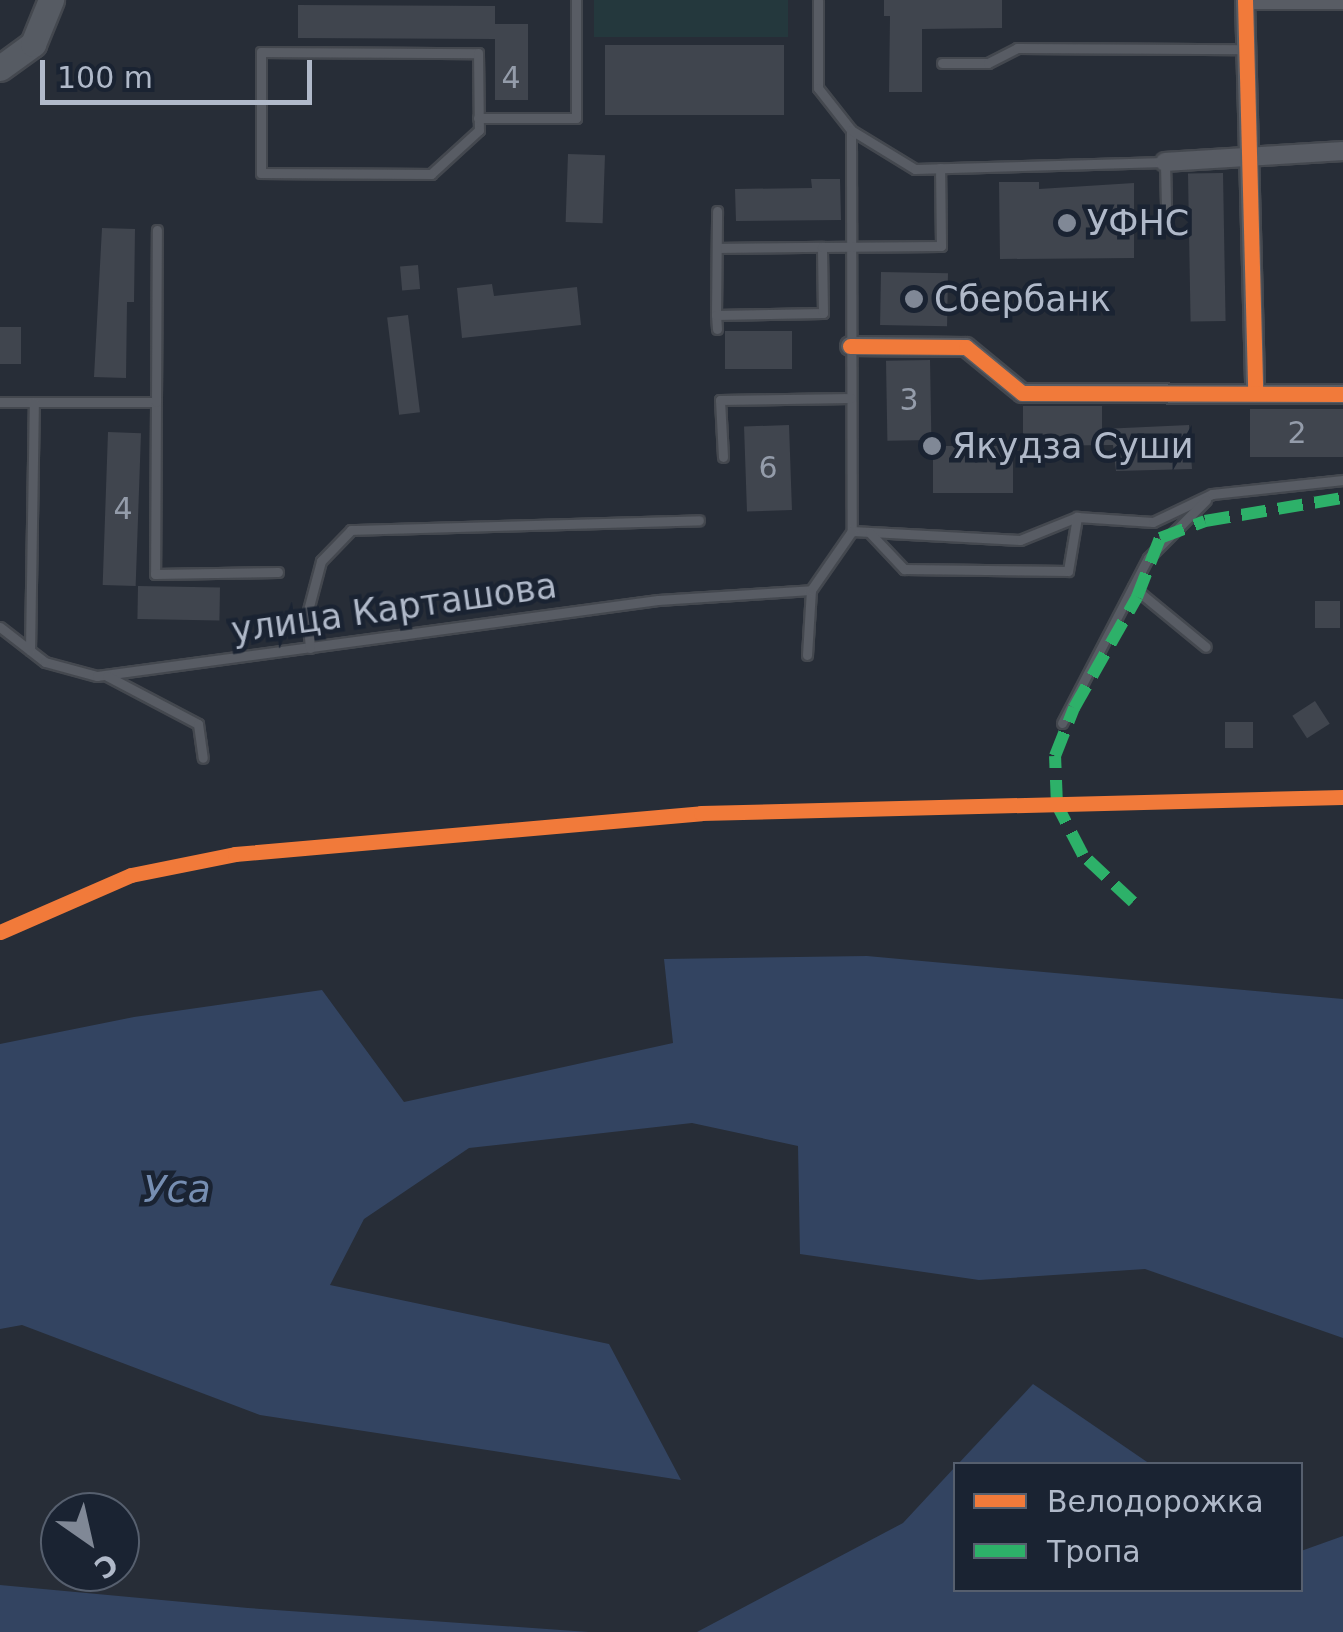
<!DOCTYPE html>
<meta charset="utf-8">
<style>
body{margin:0}
#map{position:relative;width:1343px;height:1632px;overflow:hidden;background:#272d37;font-family:"DejaVu Sans",sans-serif}
div>[style]{position:absolute}
[style*='--x']{left:calc(var(--x)*1px);top:calc(var(--y)*1px);width:calc(var(--w)*1px);rotate:calc(var(--a)*1deg)}
.green>*{inset:0;background:#24383d;transform-origin:0 0}
.water>*{inset:0;background:#334461}
.building>*{inset:0;background:#40454e;transform-origin:0 0}
.roads{filter:drop-shadow(2px 0 #44484f) drop-shadow(-2px 0 #44484f) drop-shadow(0 2px #44484f) drop-shadow(0 -2px #44484f)}
.service>*{height:9px;margin:-4.5px;padding:0 4.5px;transform-origin:4.5px;border-radius:4.5px;background:#585c64}
.minor>*{height:18px;margin:-9px;padding:0 9px;transform-origin:9px;border-radius:9px;background:#585c64}
.secondary>*{height:25px;margin:-12.5px;padding:0 12.5px;transform-origin:12.5px;border-radius:12.5px;background:#565b63}
.quiet>*{height:12px;margin-top:-6px;transform-origin:0;background:repeating-linear-gradient(90deg,#2db169 0 25px,transparent 0 37px)}
.cycleway>*{height:15px;margin:-7.5px;padding:0 7.5px;transform-origin:7.5px;border-radius:7.5px;background:#f17a3a}
.dots>*{width:28px;height:28px;translate:-50% -50%;box-sizing:border-box;border:5px solid #1a2332;border-radius:50%}
span{translate:-50% -50%;white-space:nowrap;text-align:center;line-height:1.15;-webkit-text-stroke:9px #1a2332;paint-order:stroke}
.number-label{font-size:30px;color:#949caa}
.number-label span{-webkit-text-stroke-width:0}
.poi-label{font-size:35px;color:#b0b9c9}
.left{translate:0 -50%;text-align:left}
.street-label{font-size:35px;color:#b0b9c9}
.water-label{font-size:38px;color:#768eb2;font-style:italic}
.legend{position:absolute;left:953px;top:1462px;width:350px;height:130px;box-sizing:border-box;background:#1a2332;border:2px solid #565f6e;margin:0;padding:12px 18px;list-style:none;font-size:30px;color:#b0b9c9}
.legend li{display:flex;align-items:center;gap:20px;height:50px}
.legend b{width:50px;border:2px solid #565f6e}
.north{position:absolute;left:40px;top:1492px;width:100px;height:100px;box-sizing:border-box;background:#1a2332;border:2px solid #565f6e;border-radius:50%;rotate:146deg;font-size:28px;font-weight:700;line-height:40px;text-align:center;color:#b0b9c9}
.north::after{content:'';display:block;margin:auto;width:35px;height:45px;background:#808896;clip-path:polygon(50% 0,100% 100%,50% 72%,0 100%)}
.scale{position:absolute;left:40px;top:60px;width:272px;height:45px;box-sizing:border-box;border:5px solid #b0b9c9;border-top:0;padding-left:12px;font-size:30px;line-height:35px;white-space:nowrap;color:#b0b9c9;-webkit-text-stroke:8px #1a2332;paint-order:stroke}
</style>
<div id="map">
<div class="green">
<i style="left:594px;top:0;width:194px;height:37px"></i>
</div>
<div class="water">
<i style="clip-path:polygon(867px 956px,1343px 999px,1343px 1338px,1145px 1269px,979px 1280px,800px 1254px,798px 1146px,692px 1123px,469px 1148px,364px 1219px,330px 1285px,609px 1344px,681px 1480px,260px 1415px,22px 1325px,0 1329px,0 1044px,134px 1017px,322px 990px,404px 1102px,673px 1043px,664px 959px)"></i>
<i style="clip-path:polygon(1033px 1384px,1150px 1464px,958px 1464px)"></i>
<i style="clip-path:polygon(955px 1467px,956px 1590px,1300px 1590px,1301px 1551px,1343px 1536px,1343px 1632px,697px 1632px,903px 1523px)"></i>
<i style="clip-path:polygon(0 1585px,248px 1608px,589px 1632px,0 1632px)"></i>
</div>
<div class="building">
<i style="clip-path:polygon(884px 0,1002px 0,1002px 28px,922px 29px,922px 92px,889px 92px,890px 16px,884px 16px)"></i>
<i style="clip-path:polygon(298px 5px,495px 6px,495px 24px,528px 24px,528px 100px,495px 100px,495px 39px,298px 38px)"></i>
<i style="left:605px;top:45px;width:179px;height:70px"></i>
<i style="left:568px;top:154px;width:37px;height:68px;rotate:2deg"></i>
<i style="left:1223px;top:173px;width:148px;height:35px;rotate:89deg"></i>
<i style="clip-path:polygon(811px 179px,840px 179px,841px 220px,736px 221px,735px 189px,812px 188px)"></i>
<i style="clip-path:polygon(999px 182px,1039px 182px,1039px 189px,1134px 183px,1134px 258px,1000px 259px)"></i>
<i style="clip-path:polygon(102px 228px,135px 229px,134px 302px,127px 302px,126px 378px,94px 377px)"></i>
<i style="left:418px;top:265px;width:24px;height:18px;rotate:85deg"></i>
<i style="left:881px;top:272px;width:67px;height:53px;rotate:1deg"></i>
<i style="clip-path:polygon(492px 284px,494px 296px,577px 287px,581px 325px,462px 338px,457px 288px)"></i>
<i style="left:408px;top:315px;width:98px;height:21px;rotate:83deg"></i>
<i style="left:0;top:327px;width:21px;height:37px"></i>
<i style="left:725px;top:331px;width:67px;height:38px"></i>
<i style="left:930px;top:360px;width:80px;height:44px;rotate:89deg"></i>
<i style="clip-path:polygon(1023px 406px,1102px 406px,1102px 429px,1189px 425px,1192px 469px,1116px 471px,1113px 445px,1023px 446px)"></i>
<i style="left:1343px;top:409px;width:48px;height:93px;rotate:90deg"></i>
<i style="left:789px;top:425px;width:85px;height:45px;rotate:88deg"></i>
<i style="left:108px;top:432px;width:33px;height:153px;rotate:2deg"></i>
<i style="left:933px;top:446px;width:80px;height:47px"></i>
<i style="left:138px;top:586px;width:82px;height:33px;rotate:1deg"></i>
<i style="left:1315px;top:601px;width:25px;height:27px"></i>
<i style="left:1315px;top:701px;width:27px;height:27px;rotate:57deg"></i>
<i style="left:1225px;top:722px;width:28px;height:26px"></i>
</div>
<div class="roads">
<div class="service">
<i style="--x:818;--y:0;--w:88;--a:90"></i>
<i style="--x:818;--y:88;--w:53;--a:51.8"></i>
<i style="--x:851;--y:130;--w:401;--a:89.9"></i>
<i style="--x:852;--y:531;--w:168;--a:3.1"></i>
<i style="--x:1020;--y:540;--w:61;--a:-22"></i>
<i style="--x:1077;--y:517;--w:76;--a:3.8"></i>
<i style="--x:1153;--y:522;--w:65;--a:-25.4"></i>
<i style="--x:1212;--y:494;--w:132;--a:-6.1"></i>
<i style="--x:1245;--y:4;--w:97;--a:0"></i>
<i style="--x:261;--y:52;--w:217;--a:0.3"></i>
<i style="--x:478;--y:53;--w:77;--a:89.3"></i>
<i style="--x:479;--y:130;--w:65;--a:137.5"></i>
<i style="--x:431;--y:174;--w:170;--a:-179.7"></i>
<i style="--x:261;--y:173;--w:121;--a:-90"></i>
<i style="--x:942;--y:63;--w:46;--a:0"></i>
<i style="--x:988;--y:63;--w:33;--a:-27"></i>
<i style="--x:1017;--y:48;--w:229;--a:0.3"></i>
<i style="--x:478;--y:118;--w:98;--a:0"></i>
<i style="--x:576;--y:118;--w:118;--a:-90"></i>
<i style="--x:851;--y:130;--w:75;--a:31.4"></i>
<i style="--x:915;--y:169;--w:250;--a:-1.6"></i>
<i style="--x:1165;--y:162;--w:45;--a:88.7"></i>
<i style="--x:718;--y:248;--w:104;--a:-0.6"></i>
<i style="--x:716;--y:315;--w:104;--a:-89.4"></i>
<i style="--x:717;--y:329;--w:14;--a:-94"></i>
<i style="--x:716;--y:315;--w:107;--a:-1.1"></i>
<i style="--x:823;--y:313;--w:66;--a:-90.9"></i>
<i style="--x:822;--y:247;--w:119;--a:-0.5"></i>
<i style="--x:941;--y:246;--w:78;--a:-90.7"></i>
<i style="--x:0;--y:402;--w:156;--a:0"></i>
<i style="--x:156;--y:402;--w:172;--a:90.3"></i>
<i style="--x:155;--y:574;--w:123;--a:-0.9"></i>
<i style="--x:156;--y:402;--w:172;--a:-89.7"></i>
<i style="--x:723;--y:457;--w:57;--a:-93"></i>
<i style="--x:720;--y:400;--w:131;--a:-0.9"></i>
<i style="--x:870;--y:533;--w:50;--a:46.6"></i>
<i style="--x:904;--y:569;--w:164;--a:0.7"></i>
<i style="--x:1068;--y:571;--w:55;--a:-80.5"></i>
<i style="--x:1133;--y:587;--w:94;--a:39.4"></i>
<i style="--x:0;--y:627;--w:57;--a:37.9"></i>
<i style="--x:45;--y:662;--w:54;--a:15.1"></i>
<i style="--x:97;--y:676;--w:566;--a:-7.72"></i>
<i style="--x:658;--y:600;--w:153;--a:-3.7"></i>
<i style="--x:310;--y:648;--w:34;--a:-95"></i>
<i style="--x:307;--y:614;--w:55;--a:-75.2"></i>
<i style="--x:321;--y:561;--w:43;--a:-45.9"></i>
<i style="--x:351;--y:530;--w:348;--a:-1.6"></i>
<i style="--x:30;--y:650;--w:248;--a:-89.1"></i>
<i style="--x:807;--y:655;--w:65;--a:-86.5"></i>
<i style="--x:811;--y:590;--w:72;--a:-55.2"></i>
<i style="--x:107;--y:676;--w:103;--a:27.8"></i>
<i style="--x:198;--y:724;--w:34;--a:82"></i>
<i style="--x:1062;--y:723;--w:186;--a:-62.5"></i>
<i style="--x:1148;--y:558;--w:82;--a:-45"></i>
</div>
<div class="minor">
<i style="--x:1245;--y:0;--w:393;--a:88.5"></i>
<i style="--x:1165;--y:162;--w:178;--a:-3.5"></i>
<i style="--x:850;--y:346;--w:116;--a:0.5"></i>
<i style="--x:966;--y:347;--w:72;--a:39.4"></i>
<i style="--x:1022;--y:393;--w:321;--a:0.2"></i>
</div>
<div class="secondary">
<i style="--x:0;--y:68;--w:41;--a:-36"></i>
<i style="--x:33;--y:44;--w:48;--a:-67.8"></i>
</div>
</div>
<div class="quiet">
<i style="--x:1133;--y:902;--w:69;--a:-136.8"></i>
<i style="--x:1083;--y:855;--w:56;--a:-117.5"></i>
<i style="--x:1057;--y:805;--w:49;--a:-92.3"></i>
<i style="--x:1055;--y:756;--w:52;--a:-68.4"></i>
<i style="--x:1074;--y:708;--w:128;--a:-60.4"></i>
<i style="--x:1137;--y:597;--w:63;--a:-68.7"></i>
<i style="--x:1160;--y:538;--w:48;--a:-20.7"></i>
<i style="--x:1205;--y:521;--w:140;--a:-9.5"></i>
</div>
<div class="cycleway">
<i style="--x:1245;--y:0;--w:393;--a:88.5"></i>
<i style="--x:850;--y:346;--w:116;--a:0.5"></i>
<i style="--x:966;--y:347;--w:72;--a:39.4"></i>
<i style="--x:1022;--y:393;--w:321;--a:0.2"></i>
<i style="--x:0;--y:932;--w:143;--a:-23.5"></i>
<i style="--x:131;--y:875;--w:106;--a:-11.4"></i>
<i style="--x:235;--y:854;--w:468;--a:-5"></i>
<i style="--x:701;--y:813;--w:642;--a:-1.43"></i>
</div>
<div class="dots">
<i style="left:1067px;top:223px;background:#808896"></i>
<i style="left:914px;top:299px;background:#808896"></i>
<i style="left:932px;top:446px;background:#808896"></i>
</div>
<div class="number-label">
<span style="left:511px;top:78px">4</span>
<span style="left:909px;top:400px">3</span>
<span style="left:1297px;top:433px">2</span>
<span style="left:768px;top:468px">6</span>
<span style="left:123px;top:509px">4</span>
</div>
<div class="poi-label">
<span class="left" style="left:1087px;top:223px">УФНС</span>
<span class="left" style="left:934px;top:299px">Сбербанк</span>
<span class="left" style="left:952px;top:446px">Якудза Суши</span>
</div>
<div class="street-label">
<span style="left:394px;top:608px;rotate:-8deg">улица Карташова</span>
</div>
<div class="water-label">
<span style="left:177px;top:1190px">Уса</span>
</div>
<ul class="legend">
<li><b style="height:12px;background:#f17a3a"></b>Велодорожка</li>
<li><b style="height:12px;background:#2db169"></b>Тропа</li>
</ul>
<div class="north">С</div>
<div class="scale">100 m</div>
</div>
